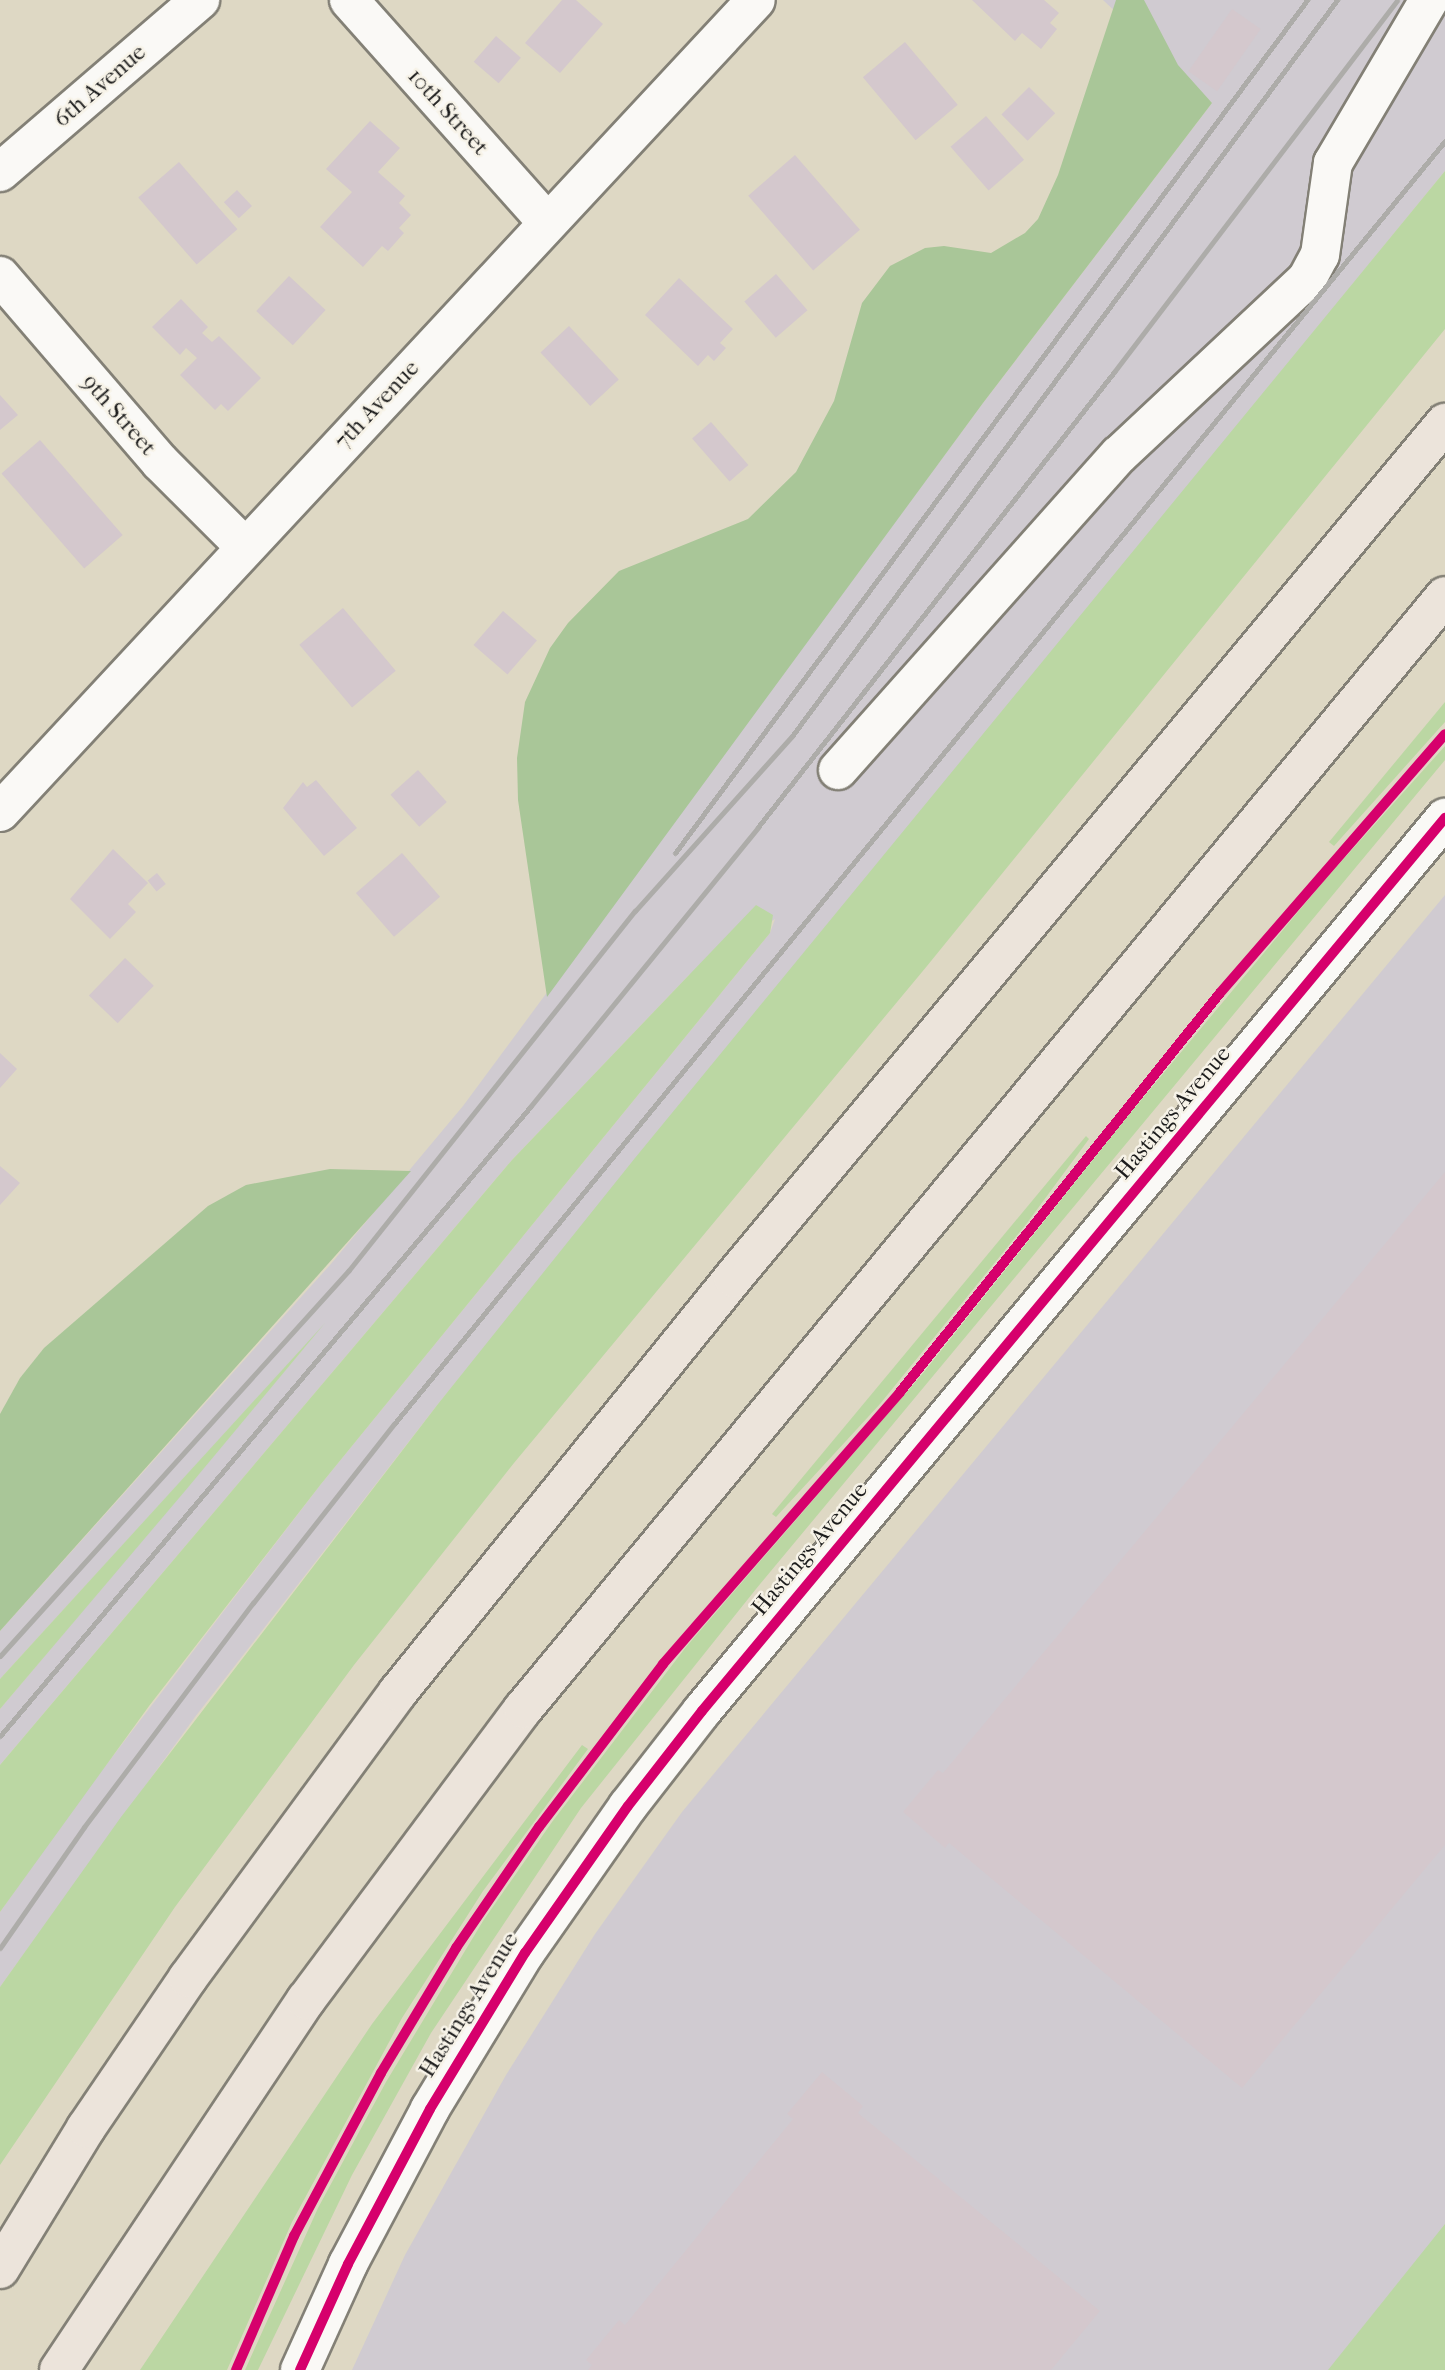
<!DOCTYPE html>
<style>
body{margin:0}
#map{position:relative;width:1445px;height:2370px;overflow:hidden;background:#ded8c4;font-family:"IM FELL French Canon",serif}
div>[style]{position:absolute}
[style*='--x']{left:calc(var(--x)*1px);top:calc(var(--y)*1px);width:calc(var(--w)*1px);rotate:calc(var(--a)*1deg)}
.industrial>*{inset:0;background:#d0cbd1}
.green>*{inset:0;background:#bbd7a3}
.forest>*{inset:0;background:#a9c698}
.building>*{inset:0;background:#d4c8cd;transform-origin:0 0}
.roads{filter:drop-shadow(2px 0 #838076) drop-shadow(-2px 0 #838076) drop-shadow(0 2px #838076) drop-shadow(0 -2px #838076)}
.minor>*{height:38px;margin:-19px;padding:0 19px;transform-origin:19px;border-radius:19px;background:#faf9f6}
.highway>*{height:38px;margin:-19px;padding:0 19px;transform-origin:19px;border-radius:19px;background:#ece4db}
.rail>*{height:5px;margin:-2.5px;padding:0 2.5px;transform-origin:2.5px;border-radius:2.5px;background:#adaca9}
.cycleway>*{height:10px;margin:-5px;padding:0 5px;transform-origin:5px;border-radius:5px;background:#d6006c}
span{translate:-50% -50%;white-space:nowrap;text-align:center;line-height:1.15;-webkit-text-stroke:5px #f7f3e8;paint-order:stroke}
.street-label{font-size:23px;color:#1c1c1c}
</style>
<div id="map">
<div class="industrial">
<i style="clip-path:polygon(1103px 0,1445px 0,1445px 171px,438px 1404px,195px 1717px,0 1987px,0 1912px,77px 1803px,321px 1484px,770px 933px,775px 919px,689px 975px,512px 1160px,0 1765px,0 1709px,309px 1342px,0 1679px,0 1631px,330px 1265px,463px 1106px,983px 403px,1212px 103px)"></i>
<i style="clip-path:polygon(1445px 895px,1445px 2370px,352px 2370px,405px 2255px,506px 2075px,595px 1934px,682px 1812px)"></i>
</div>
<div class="green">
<i style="clip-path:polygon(1445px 171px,1445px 329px,927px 966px,514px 1463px,354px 1665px,175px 1907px,0 2165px,0 1987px,121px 1817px,438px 1404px,635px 1158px)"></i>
<i style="clip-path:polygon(1445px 702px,1445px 722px,1334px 846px,1329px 842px)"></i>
<i style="clip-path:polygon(1445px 746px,1445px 760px,756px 1589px,581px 1808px,431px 2033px,352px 2175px,258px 2370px,245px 2370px,318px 2208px,386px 2082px,483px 1921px,552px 1822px,686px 1647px,924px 1372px,1127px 1117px,1323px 882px)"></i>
<i style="clip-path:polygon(756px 905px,773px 915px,770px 933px,321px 1484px,149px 1706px,0 1912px,0 1765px,512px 1160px)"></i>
<i style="clip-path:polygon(1086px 1136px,1089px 1139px,1027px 1223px,880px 1404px,776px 1517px,772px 1514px)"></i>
<i style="clip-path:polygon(325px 1323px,185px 1491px,0 1709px,0 1679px)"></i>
<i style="clip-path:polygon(582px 1745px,588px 1749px,483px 1891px,402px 2018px,292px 2222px,227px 2370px,140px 2370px,372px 2024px)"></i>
<i style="clip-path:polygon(1445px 2224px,1445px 2370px,1328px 2370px)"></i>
</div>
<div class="forest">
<i style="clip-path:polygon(1116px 0,1144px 0,1178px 65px,1212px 103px,983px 403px,547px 997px,518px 800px,517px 758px,525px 702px,550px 648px,568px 623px,619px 571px,748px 519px,796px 472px,834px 401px,862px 303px,890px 266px,925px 248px,944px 246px,991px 253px,1025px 233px,1038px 219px,1058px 175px)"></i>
<i style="clip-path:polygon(330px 1169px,411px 1171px,0 1631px,0 1414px,20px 1378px,44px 1348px,208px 1206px,246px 1185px)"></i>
</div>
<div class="building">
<i style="clip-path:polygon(562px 0,576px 0,603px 24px,560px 73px,525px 43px)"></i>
<i style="clip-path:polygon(972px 0,1044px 0,1059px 13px,1050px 23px,1057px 29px,1041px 49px,1022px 33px,1015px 41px)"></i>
<i style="left:1232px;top:9px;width:35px;height:76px;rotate:35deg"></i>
<i style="left:496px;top:36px;width:33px;height:34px;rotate:41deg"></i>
<i style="left:905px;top:42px;width:82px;height:55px;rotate:50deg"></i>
<i style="left:1029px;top:87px;width:37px;height:39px;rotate:45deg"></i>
<i style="left:986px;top:116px;width:58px;height:47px;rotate:49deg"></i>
<i style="clip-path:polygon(370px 121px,400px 148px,378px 172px,405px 196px,399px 203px,411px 215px,399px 228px,404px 233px,388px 251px,382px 246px,363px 267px,320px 227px,352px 192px,326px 169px)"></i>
<i style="left:795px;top:155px;width:99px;height:62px;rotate:49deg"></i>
<i style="left:179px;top:162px;width:89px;height:54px;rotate:49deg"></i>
<i style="left:237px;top:190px;width:22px;height:18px;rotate:47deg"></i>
<i style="left:776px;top:274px;width:48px;height:42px;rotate:49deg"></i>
<i style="left:289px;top:276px;width:50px;height:48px;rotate:43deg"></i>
<i style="clip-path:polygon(679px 278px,733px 329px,720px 343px,726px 348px,714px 361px,708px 355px,698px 366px,645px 315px)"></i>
<i style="clip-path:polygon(181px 299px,208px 327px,202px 333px,212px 342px,219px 336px,261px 378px,228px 411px,221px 404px,215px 410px,180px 375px,197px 358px,186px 348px,180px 355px,152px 327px)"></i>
<i style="left:569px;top:326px;width:73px;height:39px;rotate:47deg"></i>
<i style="clip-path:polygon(0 395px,18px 415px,0 430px)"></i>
<i style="left:711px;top:422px;width:57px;height:25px;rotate:49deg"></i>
<i style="left:40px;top:440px;width:126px;height:51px;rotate:49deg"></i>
<i style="left:343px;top:608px;width:82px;height:57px;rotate:50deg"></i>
<i style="left:503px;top:611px;width:45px;height:45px;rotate:41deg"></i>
<i style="left:418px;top:770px;width:43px;height:37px;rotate:48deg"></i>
<i style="clip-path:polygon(316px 780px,357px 828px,324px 856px,283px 808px,303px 782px,307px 787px)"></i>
<i style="clip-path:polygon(113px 849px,148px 883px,128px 904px,136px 912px,110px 939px,70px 899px)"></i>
<i style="left:402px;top:853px;width:58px;height:61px;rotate:49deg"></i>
<i style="left:157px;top:873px;width:14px;height:12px;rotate:51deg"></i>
<i style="left:125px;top:958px;width:40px;height:52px;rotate:44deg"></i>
<i style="clip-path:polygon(0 1053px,17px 1069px,0 1088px)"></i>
<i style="clip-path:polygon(0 1166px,20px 1183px,0 1205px)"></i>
<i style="clip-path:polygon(1445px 1172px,1445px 1845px,1242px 2088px,949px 1843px,945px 1848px,903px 1812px,938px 1770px,943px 1773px)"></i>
<i style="clip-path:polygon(822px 2072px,863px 2106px,858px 2113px,1100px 2311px,1051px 2370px,588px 2370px,592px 2365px,586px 2360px,619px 2320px,625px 2325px,793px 2119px,787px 2114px)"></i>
</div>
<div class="roads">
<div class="minor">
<i style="--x:349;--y:0;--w:297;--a:48.3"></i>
<i style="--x:0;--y:172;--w:264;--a:-40.7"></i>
<i style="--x:0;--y:276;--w:245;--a:49.3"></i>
<i style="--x:160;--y:462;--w:120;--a:45"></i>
<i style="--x:838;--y:770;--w:422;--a:-48.3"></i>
<i style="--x:1119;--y:455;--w:258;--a:-43.1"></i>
<i style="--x:1307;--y:279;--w:27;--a:-62"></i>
<i style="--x:1320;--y:255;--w:93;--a:-82"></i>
<i style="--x:1333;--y:163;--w:189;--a:-59.5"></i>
<i style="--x:0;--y:812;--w:1109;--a:-47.05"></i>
<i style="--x:300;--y:2370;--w:116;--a:-65.6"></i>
<i style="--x:348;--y:2264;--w:175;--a:-62.1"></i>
<i style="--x:430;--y:2109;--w:183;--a:-58.7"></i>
<i style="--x:525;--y:1953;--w:179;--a:-55"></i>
<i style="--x:628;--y:1806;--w:120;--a:-52.1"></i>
<i style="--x:702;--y:1711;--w:1162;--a:-50.24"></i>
</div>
<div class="highway">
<i style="--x:0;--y:2269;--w:165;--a:-58.6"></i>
<i style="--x:86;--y:2128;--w:181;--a:-55.8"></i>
<i style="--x:188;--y:1978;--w:355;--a:-53.7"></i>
<i style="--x:398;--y:1692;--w:533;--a:-51.02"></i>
<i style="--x:733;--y:1278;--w:1113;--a:-50.21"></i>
<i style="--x:59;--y:2370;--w:445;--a:-56.3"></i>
<i style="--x:306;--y:2000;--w:363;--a:-53.3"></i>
<i style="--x:523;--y:1709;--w:1445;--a:-50.36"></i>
</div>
</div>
<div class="rail">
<i style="--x:675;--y:853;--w:1062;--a:-53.46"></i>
<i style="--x:0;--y:1656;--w:520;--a:-47.88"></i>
<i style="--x:349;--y:1270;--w:459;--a:-51.5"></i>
<i style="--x:635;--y:911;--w:235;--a:-48.1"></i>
<i style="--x:792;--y:736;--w:916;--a:-53.48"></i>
<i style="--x:0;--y:1736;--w:823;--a:-49.88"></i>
<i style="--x:530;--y:1107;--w:361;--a:-50.8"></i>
<i style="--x:758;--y:827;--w:578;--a:-51.96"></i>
<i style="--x:1114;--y:372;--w:467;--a:-52.7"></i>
<i style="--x:0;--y:1948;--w:147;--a:-55.2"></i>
<i style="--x:84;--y:1827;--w:281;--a:-53"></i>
<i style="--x:253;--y:1603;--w:228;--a:-51.8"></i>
<i style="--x:394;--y:1424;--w:1659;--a:-50.68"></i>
</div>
<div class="cycleway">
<i style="--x:236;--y:2370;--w:146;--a:-66.6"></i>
<i style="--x:294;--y:2236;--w:185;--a:-61.9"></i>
<i style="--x:381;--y:2073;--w:146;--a:-59"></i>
<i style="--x:456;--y:1948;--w:147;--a:-55.6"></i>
<i style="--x:539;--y:1827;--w:205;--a:-52.7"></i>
<i style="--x:663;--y:1664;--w:361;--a:-48.9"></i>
<i style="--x:900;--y:1392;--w:511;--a:-51.27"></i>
<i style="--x:1220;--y:993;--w:343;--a:-49"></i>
<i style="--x:300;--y:2370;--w:116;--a:-65.6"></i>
<i style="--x:348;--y:2264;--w:175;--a:-62.1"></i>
<i style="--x:430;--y:2109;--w:183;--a:-58.7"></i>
<i style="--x:525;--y:1953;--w:179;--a:-55"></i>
<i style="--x:628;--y:1806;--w:120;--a:-52.1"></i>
<i style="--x:702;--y:1711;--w:1162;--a:-50.24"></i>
</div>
<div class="street-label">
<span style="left:100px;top:86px;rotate:-41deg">6th Avenue</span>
<span style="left:448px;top:112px;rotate:48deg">10th Street</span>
<span style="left:377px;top:405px;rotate:-47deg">7th Avenue</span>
<span style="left:119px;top:415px;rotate:49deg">9th Street</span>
<span style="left:1173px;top:1113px;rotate:-50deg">Hastings Avenue</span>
<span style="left:810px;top:1549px;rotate:-50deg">Hastings Avenue</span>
<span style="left:469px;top:2005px;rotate:-58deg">Hastings Avenue</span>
</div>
</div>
